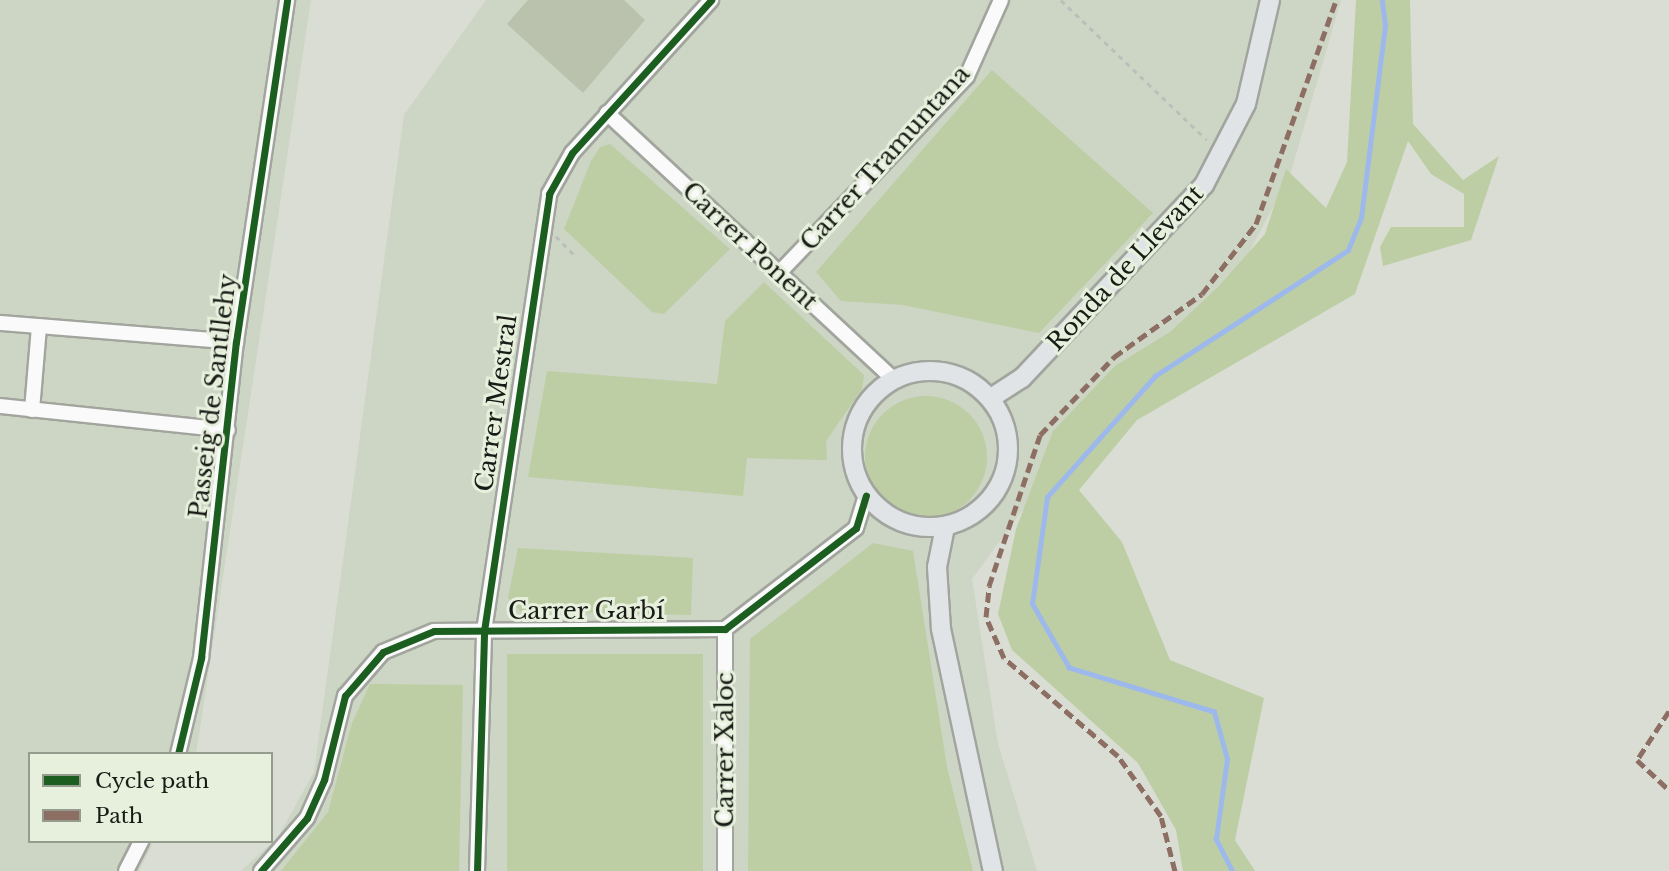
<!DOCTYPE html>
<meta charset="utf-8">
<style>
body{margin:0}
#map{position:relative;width:1669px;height:871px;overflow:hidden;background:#d9ddd4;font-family:"Libre Baskerville",serif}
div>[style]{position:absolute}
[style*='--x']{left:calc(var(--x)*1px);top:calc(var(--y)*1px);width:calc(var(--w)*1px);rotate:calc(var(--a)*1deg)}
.built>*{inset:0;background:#cdd5c4}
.green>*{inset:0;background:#bdcea4;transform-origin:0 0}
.round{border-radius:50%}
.stream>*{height:4.5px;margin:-2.25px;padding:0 2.25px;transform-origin:2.25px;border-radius:2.25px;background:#9db9ec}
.building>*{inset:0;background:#bac2ad}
.path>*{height:2.5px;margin-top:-1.25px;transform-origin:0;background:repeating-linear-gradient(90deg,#bcbeba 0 5px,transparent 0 10px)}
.roads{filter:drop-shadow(2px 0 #a2a59e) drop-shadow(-2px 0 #a2a59e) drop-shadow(0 2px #a2a59e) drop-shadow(0 -2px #a2a59e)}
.minor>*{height:14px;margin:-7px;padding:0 7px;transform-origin:7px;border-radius:7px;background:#f9faf9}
.major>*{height:18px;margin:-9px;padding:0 9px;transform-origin:9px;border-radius:9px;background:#e1e4e7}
.major>.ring{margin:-9px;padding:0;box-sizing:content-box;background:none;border:18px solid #e1e4e7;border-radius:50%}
.quiet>*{height:5px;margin-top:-2.5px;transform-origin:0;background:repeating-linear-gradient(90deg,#8d6e63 0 10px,transparent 0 15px)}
.cycleway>*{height:7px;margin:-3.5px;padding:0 3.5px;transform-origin:3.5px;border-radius:3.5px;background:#1b5e20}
span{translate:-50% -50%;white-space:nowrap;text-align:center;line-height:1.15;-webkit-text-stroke:6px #e7efdd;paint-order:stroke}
.street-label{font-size:24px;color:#191c16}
.legend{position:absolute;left:28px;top:752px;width:245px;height:91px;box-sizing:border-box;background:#e7efdd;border:2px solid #959b8d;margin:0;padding:9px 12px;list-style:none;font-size:21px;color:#191c16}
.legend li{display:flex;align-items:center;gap:14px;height:35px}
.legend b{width:35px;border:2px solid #959b8d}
</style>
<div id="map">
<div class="built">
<i style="clip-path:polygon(0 0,311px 0,196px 754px,30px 754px,30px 841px,154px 841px,139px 871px,0 871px)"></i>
<i style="clip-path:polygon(486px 0,1341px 0,1290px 175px,1243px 264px,1041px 485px,972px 579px,998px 744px,1037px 871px,241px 871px,278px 837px,314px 772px,404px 115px)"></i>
</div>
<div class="green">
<i style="clip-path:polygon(1356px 0,1410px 0,1413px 124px,1463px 180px,1499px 156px,1471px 240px,1383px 266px,1380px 247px,1391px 227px,1464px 227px,1464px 194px,1431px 174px,1408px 141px,1355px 294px,1137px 420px,1079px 490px,1122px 542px,1170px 660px,1264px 698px,1235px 840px,1255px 871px,1183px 871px,1176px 830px,1138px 763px,1012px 650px,998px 614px,1016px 529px,1053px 431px,1115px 366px,1170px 332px,1218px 287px,1265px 234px,1286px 169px,1326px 208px,1347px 162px)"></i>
<i style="clip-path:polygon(992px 70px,1153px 213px,1039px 333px,903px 305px,841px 301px,816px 272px)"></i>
<i style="clip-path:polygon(610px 144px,730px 249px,664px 314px,652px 312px,564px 229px,591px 161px,600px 147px)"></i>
<i style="clip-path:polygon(764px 282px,864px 375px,862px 389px,826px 441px,827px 460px,747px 458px,743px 496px,528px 477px,547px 371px,717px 384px,725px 321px)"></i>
<i class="round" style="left:865px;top:396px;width:122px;height:122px"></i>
<i style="clip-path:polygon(873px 543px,913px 551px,947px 767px,973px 871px,748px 871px,750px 639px)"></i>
<i style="clip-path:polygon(518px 548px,693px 558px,691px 615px,520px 611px,508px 598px)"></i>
<i style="left:507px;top:654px;width:196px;height:217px"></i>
<i style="clip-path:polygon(370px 684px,463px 685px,459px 871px,281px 871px,328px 812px,352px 723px)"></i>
</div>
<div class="stream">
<i style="--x:1232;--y:871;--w:36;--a:-117"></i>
<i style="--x:1216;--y:839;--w:81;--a:-82.2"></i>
<i style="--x:1227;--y:759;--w:49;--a:-105.5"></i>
<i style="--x:1214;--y:712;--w:152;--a:-163.1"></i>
<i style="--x:1069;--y:668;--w:74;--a:-120"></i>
<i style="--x:1032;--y:604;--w:108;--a:-82"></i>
<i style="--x:1047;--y:497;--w:162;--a:-48.2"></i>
<i style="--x:1155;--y:376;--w:230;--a:-33.1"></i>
<i style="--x:1348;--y:250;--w:35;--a:-68"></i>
<i style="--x:1361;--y:218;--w:193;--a:-82.9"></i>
<i style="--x:1385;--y:26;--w:26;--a:-97"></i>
</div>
<div class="building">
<i style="clip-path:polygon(528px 0,624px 0,645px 20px,583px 93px,507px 24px)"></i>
</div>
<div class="path">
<i style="--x:1061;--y:0;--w:202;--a:43.8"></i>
<i style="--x:556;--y:236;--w:30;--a:46"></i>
</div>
<div class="roads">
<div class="minor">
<i style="--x:607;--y:113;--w:391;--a:42.9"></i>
<i style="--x:779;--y:273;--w:272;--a:-46.3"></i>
<i style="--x:967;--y:76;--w:83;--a:-65.9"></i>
<i style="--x:0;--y:323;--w:237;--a:4.6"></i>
<i style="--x:0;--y:406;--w:229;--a:6"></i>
<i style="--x:32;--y:410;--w:84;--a:-85.2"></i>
<i style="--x:178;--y:754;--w:99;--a:-76.5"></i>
<i style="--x:201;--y:658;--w:318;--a:-83.7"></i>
<i style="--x:236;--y:342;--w:346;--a:-81.5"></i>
<i style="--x:126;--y:871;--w:34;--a:-63"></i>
<i style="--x:261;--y:871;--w:70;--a:-49"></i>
<i style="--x:307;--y:818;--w:42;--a:-65.9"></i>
<i style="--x:324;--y:780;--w:87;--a:-76"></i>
<i style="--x:345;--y:696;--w:58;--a:-49.2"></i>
<i style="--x:383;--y:652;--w:55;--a:-22.4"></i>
<i style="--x:434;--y:631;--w:291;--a:-0.4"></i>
<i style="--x:725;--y:629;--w:165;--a:-37.6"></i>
<i style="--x:856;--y:528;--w:34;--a:-73"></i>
<i style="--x:477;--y:871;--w:240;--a:-88.3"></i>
<i style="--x:484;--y:631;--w:442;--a:-81.5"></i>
<i style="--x:549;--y:194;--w:47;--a:-60.7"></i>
<i style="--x:572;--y:153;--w:207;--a:-47.7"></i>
<i style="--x:725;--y:871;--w:242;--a:-90"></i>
</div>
<div class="major">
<i class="ring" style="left:852px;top:371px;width:138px;height:138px"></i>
<i style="--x:991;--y:398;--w:37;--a:-33"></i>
<i style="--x:1022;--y:378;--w:265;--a:-46.7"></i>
<i style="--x:1204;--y:185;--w:91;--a:-62.6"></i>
<i style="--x:1246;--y:104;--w:107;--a:-77"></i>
<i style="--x:945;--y:527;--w:41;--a:101.3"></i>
<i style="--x:937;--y:567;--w:62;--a:86.3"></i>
<i style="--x:941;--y:629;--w:248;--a:77.9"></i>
</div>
</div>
<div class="quiet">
<i style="--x:1669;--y:711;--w:59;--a:123.1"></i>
<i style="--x:1637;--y:760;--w:44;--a:43.2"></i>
<i style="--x:1175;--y:871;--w:57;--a:-104.3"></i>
<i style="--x:1161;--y:816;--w:74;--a:-125.6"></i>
<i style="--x:1118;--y:756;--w:150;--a:-139.3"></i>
<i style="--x:1004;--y:658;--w:45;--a:-113.7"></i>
<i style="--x:986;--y:617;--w:31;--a:-84"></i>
<i style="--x:989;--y:586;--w:159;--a:-71.3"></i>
<i style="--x:1040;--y:435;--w:108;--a:-46.5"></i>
<i style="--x:1114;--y:357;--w:108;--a:-35.6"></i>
<i style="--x:1202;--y:294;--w:88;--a:-52.4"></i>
<i style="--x:1256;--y:224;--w:238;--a:-70.3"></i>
</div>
<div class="cycleway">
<i style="--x:178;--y:754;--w:99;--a:-76.5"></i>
<i style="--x:201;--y:658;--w:318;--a:-83.7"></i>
<i style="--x:236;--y:342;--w:346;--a:-81.5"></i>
<i style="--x:261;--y:871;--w:70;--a:-49"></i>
<i style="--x:307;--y:818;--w:42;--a:-65.9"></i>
<i style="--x:324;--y:780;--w:87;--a:-76"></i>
<i style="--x:345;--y:696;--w:58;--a:-49.2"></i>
<i style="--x:383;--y:652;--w:55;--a:-22.4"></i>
<i style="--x:434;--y:631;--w:291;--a:-0.4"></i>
<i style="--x:725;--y:629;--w:165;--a:-37.6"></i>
<i style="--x:856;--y:528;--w:34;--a:-73"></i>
<i style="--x:477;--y:871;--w:240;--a:-88.3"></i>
<i style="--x:484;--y:631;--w:442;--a:-81.5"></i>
<i style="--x:549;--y:194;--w:47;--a:-60.7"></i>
<i style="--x:572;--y:153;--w:207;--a:-47.7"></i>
</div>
<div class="street-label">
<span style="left:885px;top:158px;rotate:-48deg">Carrer Tramuntana</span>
<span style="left:750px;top:246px;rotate:43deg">Carrer Ponent</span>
<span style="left:1125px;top:268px;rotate:-47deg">Ronda de Llevant</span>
<span style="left:213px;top:396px;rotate:-83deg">Passeig de Santllehy</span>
<span style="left:496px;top:403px;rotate:-82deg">Carrer Mestral</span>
<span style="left:586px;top:611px">Carrer Garbí</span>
<span style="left:725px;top:750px;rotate:-90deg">Carrer Xaloc</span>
</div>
<ul class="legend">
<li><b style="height:9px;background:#1b5e20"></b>Cycle path</li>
<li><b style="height:9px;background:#8d6e63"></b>Path</li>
</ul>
</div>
